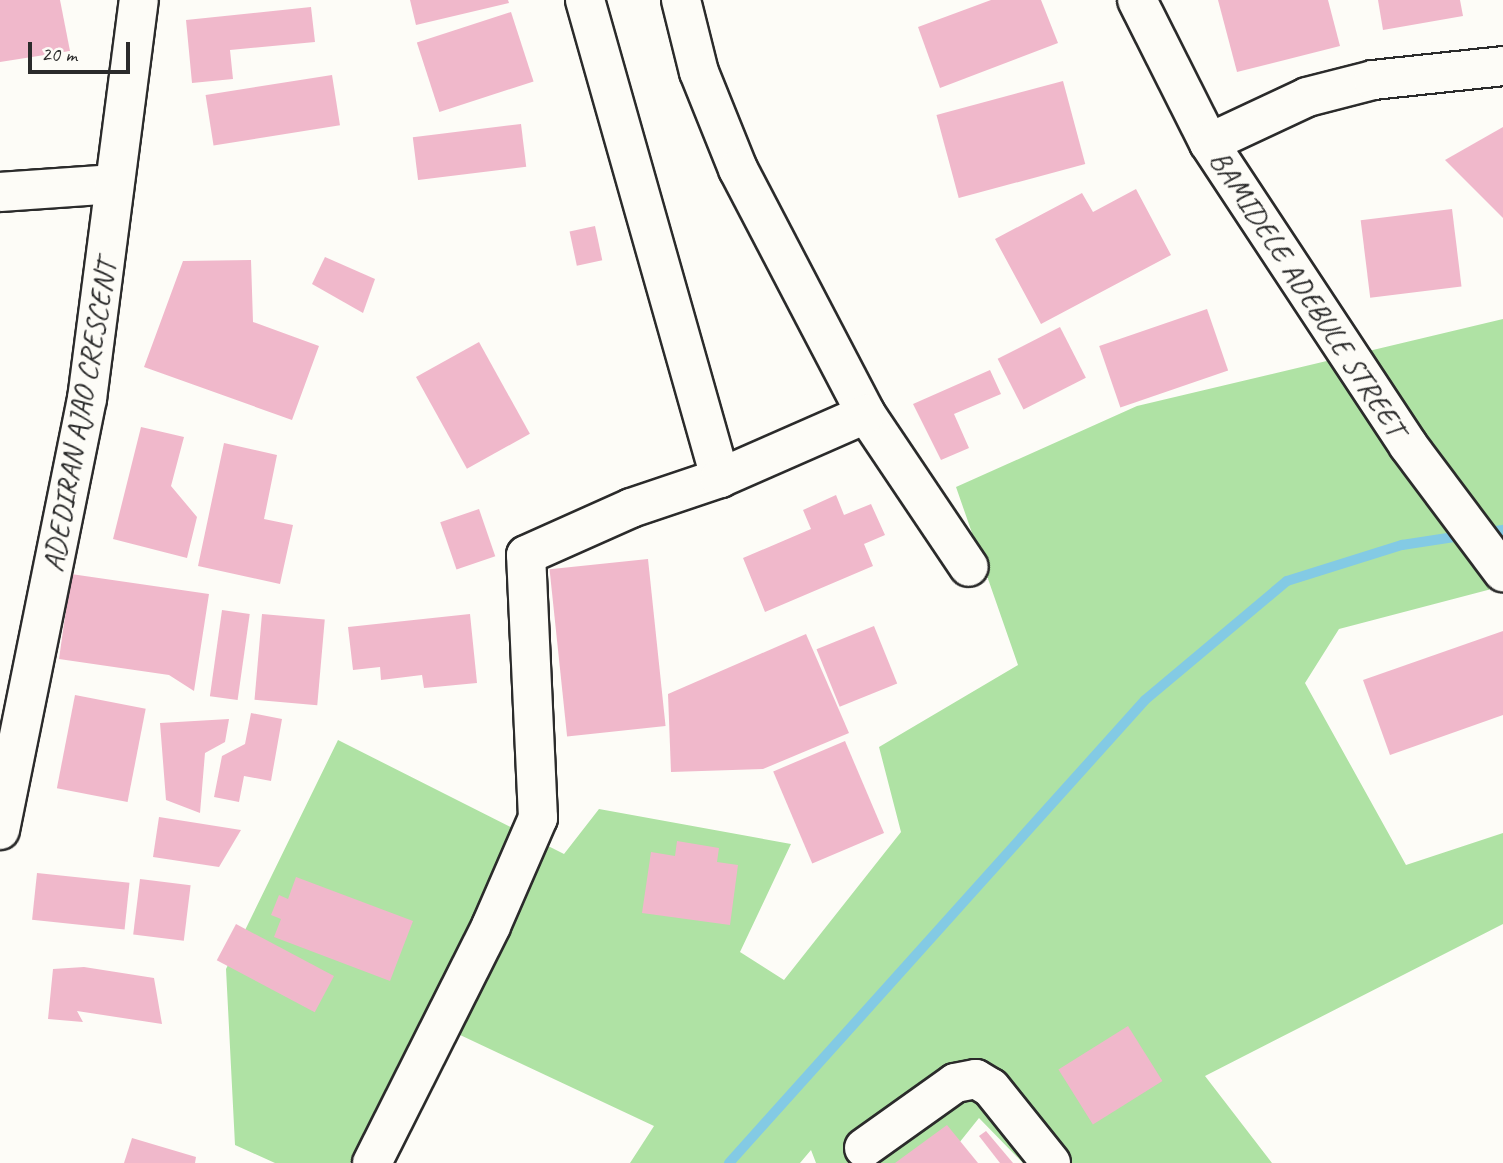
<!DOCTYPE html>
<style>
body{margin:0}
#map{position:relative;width:1503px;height:1163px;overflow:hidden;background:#fdfcf7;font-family:Caveat,sans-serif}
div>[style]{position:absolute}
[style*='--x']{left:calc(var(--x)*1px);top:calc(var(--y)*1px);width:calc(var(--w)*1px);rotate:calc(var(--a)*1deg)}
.green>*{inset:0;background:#afe2a4}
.stream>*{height:10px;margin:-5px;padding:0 5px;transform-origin:5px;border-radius:5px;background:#83cae4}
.building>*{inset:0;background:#f0b8cb;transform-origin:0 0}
.roads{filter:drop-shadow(2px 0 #2b2b2b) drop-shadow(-2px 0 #2b2b2b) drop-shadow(0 2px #2b2b2b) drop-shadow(0 -2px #2b2b2b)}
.minor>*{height:38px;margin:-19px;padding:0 19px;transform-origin:19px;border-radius:19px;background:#fdfcf7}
span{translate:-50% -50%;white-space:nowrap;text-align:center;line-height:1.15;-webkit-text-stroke:6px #fdfcf7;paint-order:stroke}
.street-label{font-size:30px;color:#2b2b2b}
.scale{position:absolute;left:28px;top:42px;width:102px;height:32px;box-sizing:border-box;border:4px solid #2b2b2b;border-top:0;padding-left:9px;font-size:21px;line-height:24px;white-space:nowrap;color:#2b2b2b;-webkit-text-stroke:5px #fdfcf7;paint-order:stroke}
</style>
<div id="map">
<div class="green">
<i style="clip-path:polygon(1503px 319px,1503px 586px,1339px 629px,1305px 683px,1406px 865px,1503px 833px,1503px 924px,1205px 1076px,1272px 1163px,1023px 1163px,979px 1118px,943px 1163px,816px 1163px,811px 1150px,800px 1163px,630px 1163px,654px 1126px,441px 1026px,350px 1163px,275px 1163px,235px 1145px,226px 969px,338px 740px,564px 854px,599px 809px,791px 844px,740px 952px,784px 980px,901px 832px,879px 747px,1018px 665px,956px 487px,1137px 406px)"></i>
</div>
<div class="stream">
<i style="--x:1483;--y:533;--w:20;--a:-9"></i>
<i style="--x:729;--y:1163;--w:622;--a:-48.06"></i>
<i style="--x:1145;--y:700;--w:185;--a:-40"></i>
<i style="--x:1287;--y:581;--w:121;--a:-17.4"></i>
<i style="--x:1402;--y:545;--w:66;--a:-8.7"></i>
</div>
<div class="building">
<i style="clip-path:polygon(0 0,60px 0,70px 51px,0 62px)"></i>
<i style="clip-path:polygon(410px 0,508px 0,509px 3px,416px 25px)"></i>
<i style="clip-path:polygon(991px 0,1041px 0,1058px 43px,940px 88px,918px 27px)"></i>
<i style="clip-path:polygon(1218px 0,1328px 0,1340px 46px,1237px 72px)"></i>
<i style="clip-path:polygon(1378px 0,1460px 0,1463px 16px,1383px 30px)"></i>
<i style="clip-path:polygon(311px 7px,315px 42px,230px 50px,233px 79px,192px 83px,186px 20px)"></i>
<i style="left:511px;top:12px;width:73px;height:99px;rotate:72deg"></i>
<i style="left:332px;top:75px;width:51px;height:128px;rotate:81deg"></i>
<i style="left:1063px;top:81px;width:86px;height:131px;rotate:75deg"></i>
<i style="left:521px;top:124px;width:43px;height:109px;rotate:83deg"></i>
<i style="clip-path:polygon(1503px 127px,1503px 218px,1445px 160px)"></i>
<i style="clip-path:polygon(1136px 189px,1171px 255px,1041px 324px,995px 239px,1082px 193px,1093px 212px)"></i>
<i style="left:1452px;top:209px;width:78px;height:92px;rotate:83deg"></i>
<i style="left:595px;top:226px;width:35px;height:26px;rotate:78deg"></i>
<i style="clip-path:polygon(325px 257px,375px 279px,363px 313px,312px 284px)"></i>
<i style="clip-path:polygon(251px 260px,253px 322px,319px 346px,292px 420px,144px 367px,183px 261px)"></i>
<i style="left:1207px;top:309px;width:65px;height:114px;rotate:71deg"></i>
<i style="left:1060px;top:327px;width:57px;height:70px;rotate:63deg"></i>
<i style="left:479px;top:342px;width:105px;height:72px;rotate:61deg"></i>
<i style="clip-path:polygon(990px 370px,1001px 394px,954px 414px,969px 448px,941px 460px,913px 404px)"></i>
<i style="clip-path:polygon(141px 427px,184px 437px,171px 486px,197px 517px,187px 558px,113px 539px)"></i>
<i style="clip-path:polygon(224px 443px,277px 455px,264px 519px,293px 525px,280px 584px,198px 566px)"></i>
<i style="clip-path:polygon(836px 495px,844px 515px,871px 504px,885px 535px,864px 544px,873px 566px,765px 612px,743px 558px,811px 529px,803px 510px)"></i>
<i style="left:479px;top:509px;width:50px;height:41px;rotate:71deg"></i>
<i style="left:648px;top:559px;width:168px;height:99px;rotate:84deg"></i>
<i style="clip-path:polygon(71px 574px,209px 594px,194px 691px,169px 675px,59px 659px)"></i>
<i style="left:222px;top:610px;width:28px;height:87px;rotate:8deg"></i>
<i style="left:262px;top:614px;width:63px;height:86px;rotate:5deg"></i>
<i style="clip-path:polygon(470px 614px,477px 683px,424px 688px,422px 675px,381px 680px,380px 667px,353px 670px,348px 627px)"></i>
<i style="left:874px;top:626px;width:62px;height:62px;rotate:68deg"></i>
<i style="clip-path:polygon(1503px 631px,1503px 715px,1390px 755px,1363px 680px)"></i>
<i style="clip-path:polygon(806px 634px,849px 733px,763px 769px,671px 772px,668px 694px)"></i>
<i style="left:75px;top:695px;width:72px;height:95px;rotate:11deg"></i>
<i style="clip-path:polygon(251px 713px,282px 719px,271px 781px,244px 776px,239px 802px,214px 797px,222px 756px,245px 744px)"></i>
<i style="clip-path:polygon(229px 719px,225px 742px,205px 753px,200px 813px,166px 800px,160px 723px)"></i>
<i style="left:845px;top:741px;width:100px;height:78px;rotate:67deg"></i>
<i style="clip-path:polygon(159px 817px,241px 830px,219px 867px,153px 857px)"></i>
<i style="clip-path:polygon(677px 841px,719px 848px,717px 862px,738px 865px,730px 925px,642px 913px,651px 852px,675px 856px)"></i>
<i style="left:37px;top:873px;width:93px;height:47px;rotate:6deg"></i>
<i style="clip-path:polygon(296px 877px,413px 921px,390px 981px,274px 937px,281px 919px,271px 915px,279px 895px,288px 899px)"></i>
<i style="left:140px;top:879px;width:51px;height:56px;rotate:7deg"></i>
<i style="left:236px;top:924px;width:111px;height:41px;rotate:28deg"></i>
<i style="clip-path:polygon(84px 967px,154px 978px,162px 1024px,77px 1011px,83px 1022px,48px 1019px,53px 969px)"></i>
<i style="left:1128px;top:1026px;width:65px;height:82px;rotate:58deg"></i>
<i style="clip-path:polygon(947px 1125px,978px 1163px,895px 1163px)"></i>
<i style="clip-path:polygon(986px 1131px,1013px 1163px,1000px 1163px,979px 1136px)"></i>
<i style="clip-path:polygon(132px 1138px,196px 1157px,195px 1163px,124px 1163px)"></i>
</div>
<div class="roads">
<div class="minor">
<i style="--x:585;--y:0;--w:497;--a:74.2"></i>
<i style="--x:681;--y:0;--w:74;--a:76"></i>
<i style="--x:699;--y:72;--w:105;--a:68.1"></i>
<i style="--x:738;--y:169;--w:276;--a:62.4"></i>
<i style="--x:866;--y:414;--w:184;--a:56.1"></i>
<i style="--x:1137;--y:0;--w:160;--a:63.3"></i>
<i style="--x:1209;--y:143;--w:362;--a:56.6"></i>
<i style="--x:1408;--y:445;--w:159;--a:53.2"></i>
<i style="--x:1209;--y:143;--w:108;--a:-25.1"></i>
<i style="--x:1307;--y:97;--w:68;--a:-14.4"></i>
<i style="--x:1373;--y:80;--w:131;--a:-6.1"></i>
<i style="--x:0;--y:192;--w:114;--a:-4"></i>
<i style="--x:0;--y:830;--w:440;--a:-78.6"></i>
<i style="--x:87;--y:399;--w:402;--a:-82.6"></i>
<i style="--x:864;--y:1148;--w:112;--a:-35.5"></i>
<i style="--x:955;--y:1083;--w:21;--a:-11"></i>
<i style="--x:976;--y:1079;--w:17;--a:31"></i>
<i style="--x:991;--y:1088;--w:96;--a:51.3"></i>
<i style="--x:372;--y:1163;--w:265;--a:-63.3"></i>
<i style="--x:491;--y:926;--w:118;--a:-66.5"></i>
<i style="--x:538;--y:818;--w:263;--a:-92.6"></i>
<i style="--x:526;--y:555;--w:115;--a:-24.1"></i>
<i style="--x:631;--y:508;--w:94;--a:-18.6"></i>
<i style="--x:720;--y:478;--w:159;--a:-23.7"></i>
</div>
</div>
<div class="street-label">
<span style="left:1308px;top:293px;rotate:57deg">BAMIDELE ADEBULE STREET</span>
<span style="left:79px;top:416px;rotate:-80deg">ADEDIRAN AJAO CRESCENT</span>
</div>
<div class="scale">20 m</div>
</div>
